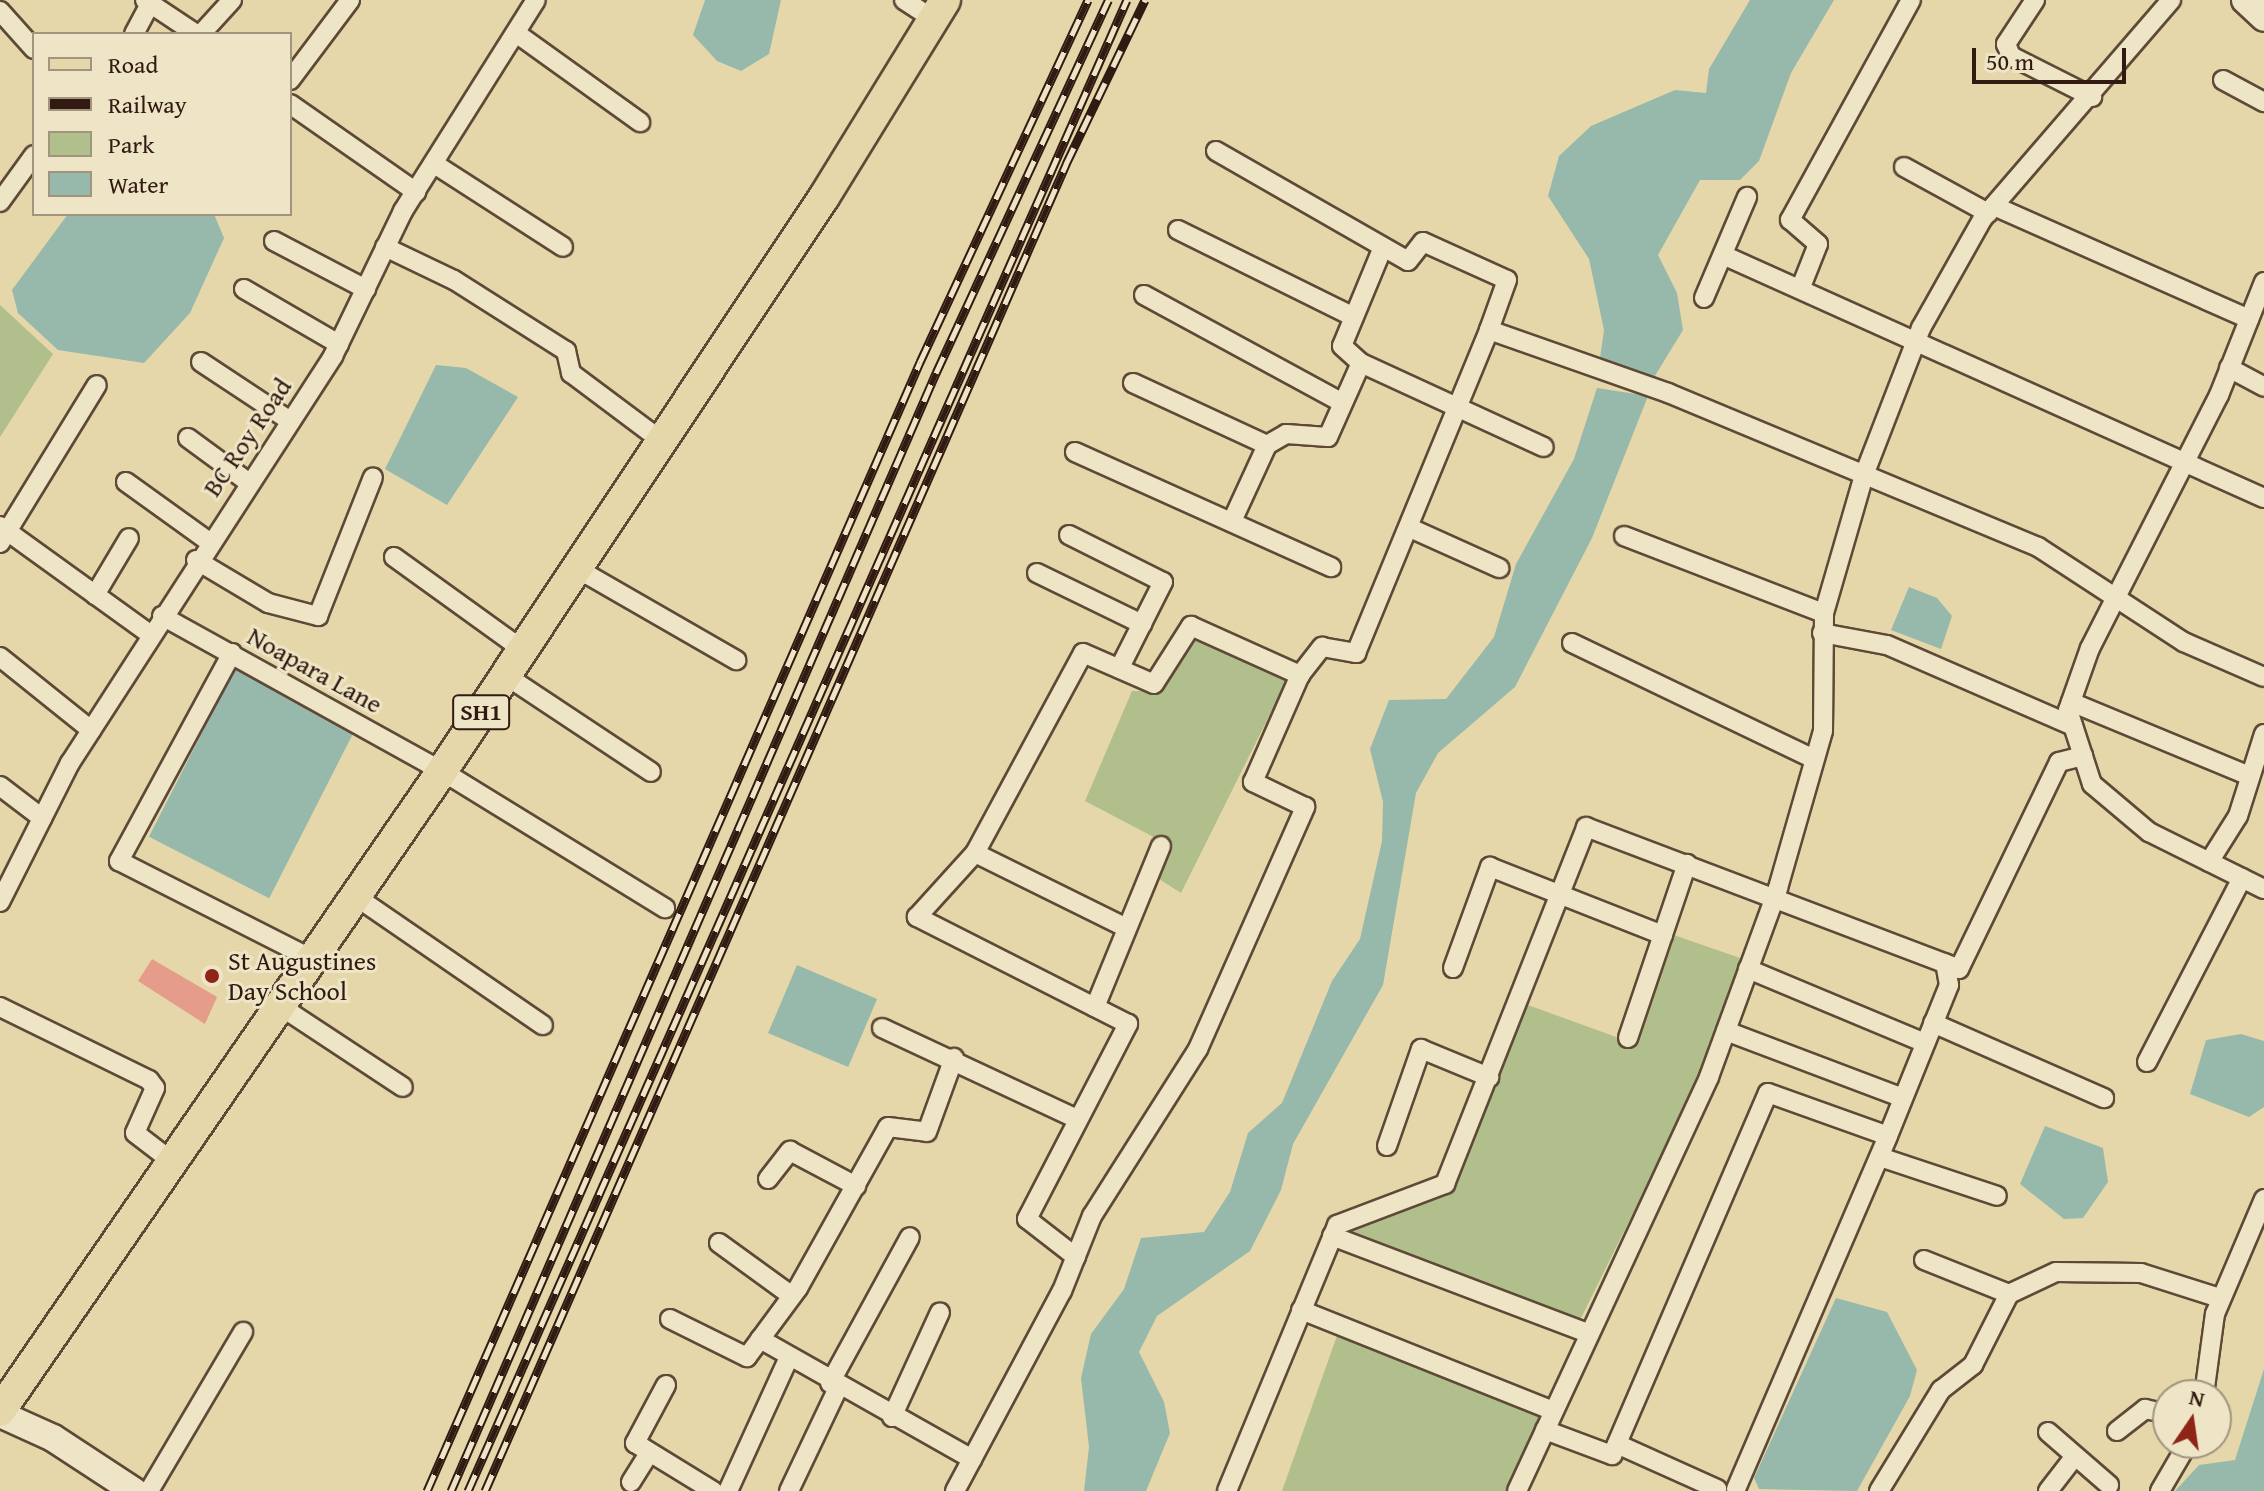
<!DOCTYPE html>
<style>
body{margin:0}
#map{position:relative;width:2264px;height:1491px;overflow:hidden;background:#e5d7a9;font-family:"Gentium Book Plus",serif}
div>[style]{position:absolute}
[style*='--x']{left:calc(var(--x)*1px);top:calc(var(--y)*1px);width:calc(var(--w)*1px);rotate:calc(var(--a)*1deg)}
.green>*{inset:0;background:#b0bf8b}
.water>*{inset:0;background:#96b9ab;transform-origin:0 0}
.building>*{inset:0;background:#e59c8a}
.roads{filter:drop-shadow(2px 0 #5e4937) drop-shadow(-2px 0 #5e4937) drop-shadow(0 2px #5e4937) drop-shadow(0 -2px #5e4937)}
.street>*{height:18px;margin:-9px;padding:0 9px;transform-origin:9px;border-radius:9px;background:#eee5c7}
.secondary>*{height:26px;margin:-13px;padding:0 13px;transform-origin:13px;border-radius:13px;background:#eee5c7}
.primary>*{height:30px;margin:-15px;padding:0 15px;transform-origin:15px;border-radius:15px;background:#e5d7a9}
.rail>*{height:9px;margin-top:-4.5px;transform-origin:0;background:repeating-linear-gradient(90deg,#eee5c7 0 18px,#311a11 0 36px);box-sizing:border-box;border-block:2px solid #311a11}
.dots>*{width:22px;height:22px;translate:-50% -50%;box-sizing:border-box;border:4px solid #eee5c7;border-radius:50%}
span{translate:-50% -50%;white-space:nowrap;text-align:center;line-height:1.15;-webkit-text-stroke:6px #eee5c7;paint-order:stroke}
.shield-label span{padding:2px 6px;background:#eee5c7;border:2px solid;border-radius:6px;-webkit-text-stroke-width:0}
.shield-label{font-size:24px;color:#311a11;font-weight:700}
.street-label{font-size:26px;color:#311a11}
.poi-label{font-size:26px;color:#311a11}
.left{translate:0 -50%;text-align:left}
.legend{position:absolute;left:32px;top:32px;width:260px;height:184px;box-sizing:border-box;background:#eee5c7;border:2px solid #a2947e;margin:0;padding:10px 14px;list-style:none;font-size:24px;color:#311a11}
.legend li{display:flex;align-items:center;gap:16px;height:40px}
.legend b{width:40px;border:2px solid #a2947e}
.north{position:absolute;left:2152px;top:1379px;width:80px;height:80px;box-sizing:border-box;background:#eee5c7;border:2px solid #a2947e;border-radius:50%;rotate:13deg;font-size:22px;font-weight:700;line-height:32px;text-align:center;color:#311a11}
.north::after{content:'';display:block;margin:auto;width:28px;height:36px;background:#8f2418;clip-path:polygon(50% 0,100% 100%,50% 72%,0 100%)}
.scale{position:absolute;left:1972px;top:48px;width:154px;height:36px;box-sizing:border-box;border:4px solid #311a11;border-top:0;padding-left:10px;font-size:24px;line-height:28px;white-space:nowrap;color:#311a11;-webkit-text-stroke:6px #eee5c7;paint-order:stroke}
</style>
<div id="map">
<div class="green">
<i style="clip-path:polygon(0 305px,53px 354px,0 437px)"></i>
<i style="clip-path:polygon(1197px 636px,1289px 676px,1181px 893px,1159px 879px,1167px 844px,1085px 801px,1132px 691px,1158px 691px)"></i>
<i style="clip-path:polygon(1668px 933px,1743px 959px,1713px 1052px,1580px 1320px,1343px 1228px,1450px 1188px,1525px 1004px,1630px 1042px)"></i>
<i style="clip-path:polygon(1338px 1333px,1544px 1413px,1507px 1491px,1282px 1491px)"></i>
</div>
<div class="water">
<i style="clip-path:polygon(705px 0,781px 0,769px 54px,741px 71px,717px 61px,693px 35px)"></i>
<i style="clip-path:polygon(1750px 0,1834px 0,1791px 73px,1759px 161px,1740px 180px,1700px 180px,1658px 255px,1677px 293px,1683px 330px,1653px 379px,1600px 358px,1604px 330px,1589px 259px,1548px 196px,1559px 156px,1591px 126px,1675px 90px,1706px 93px,1709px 69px)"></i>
<i style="clip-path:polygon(68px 214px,214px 214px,224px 238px,190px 313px,144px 363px,58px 350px,18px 313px,12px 290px)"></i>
<i style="clip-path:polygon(436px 365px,466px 368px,518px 397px,447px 505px,385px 469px)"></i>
<i style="clip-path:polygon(1597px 388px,1648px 396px,1592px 538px,1515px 687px,1438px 753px,1416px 793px,1383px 985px,1293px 1144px,1281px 1190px,1250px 1251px,1157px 1316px,1139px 1352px,1164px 1402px,1170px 1433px,1146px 1491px,1084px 1491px,1089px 1447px,1081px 1378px,1091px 1334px,1124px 1289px,1141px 1238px,1204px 1232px,1230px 1192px,1248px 1133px,1282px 1103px,1332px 981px,1360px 939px,1382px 841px,1383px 802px,1370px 749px,1389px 700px,1446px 699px,1494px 637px,1516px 564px,1574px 459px)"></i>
<i style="clip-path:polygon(1909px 587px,1937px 598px,1952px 616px,1941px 649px,1891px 630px)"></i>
<i style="left:237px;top:664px;width:135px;height:194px;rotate:27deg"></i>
<i style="left:797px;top:965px;width:87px;height:74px;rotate:23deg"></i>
<i style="clip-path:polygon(2241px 1034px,2264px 1041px,2264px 1107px,2249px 1117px,2190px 1094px,2206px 1040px)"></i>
<i style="clip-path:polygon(2045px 1126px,2103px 1148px,2108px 1182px,2083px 1218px,2064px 1219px,2020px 1184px)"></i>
<i style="clip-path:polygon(1836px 1298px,1887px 1312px,1917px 1370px,1910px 1396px,1857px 1491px,1759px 1489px,1754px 1478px)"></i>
<i style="clip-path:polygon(2264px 1369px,2264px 1491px,2175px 1491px,2199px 1465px,2235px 1460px)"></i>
</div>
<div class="building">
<i style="clip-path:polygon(152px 959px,217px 997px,205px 1024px,138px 981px)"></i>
</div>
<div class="roads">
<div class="street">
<i style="--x:145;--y:0;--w:61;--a:33.7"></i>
<i style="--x:904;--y:0;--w:35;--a:33"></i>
<i style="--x:2035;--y:0;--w:53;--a:123.4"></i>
<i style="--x:2006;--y:44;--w:13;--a:67"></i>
<i style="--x:2011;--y:56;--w:91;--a:26.8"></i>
<i style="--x:0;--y:11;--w:51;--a:48.2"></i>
<i style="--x:516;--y:33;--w:153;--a:35.7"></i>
<i style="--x:134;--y:34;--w:34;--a:-62"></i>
<i style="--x:201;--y:34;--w:46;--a:-47.6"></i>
<i style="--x:290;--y:80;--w:100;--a:-53.1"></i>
<i style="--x:2223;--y:80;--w:47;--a:28.2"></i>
<i style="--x:290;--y:104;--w:154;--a:34.9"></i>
<i style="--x:1216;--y:151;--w:221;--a:29.8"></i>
<i style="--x:1408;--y:261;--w:24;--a:-52"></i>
<i style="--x:1423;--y:242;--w:92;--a:24.3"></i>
<i style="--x:1507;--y:280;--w:53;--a:109.8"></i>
<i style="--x:436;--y:165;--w:151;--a:32.8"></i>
<i style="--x:1904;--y:167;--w:96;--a:28.7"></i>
<i style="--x:0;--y:202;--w:58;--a:-54.1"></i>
<i style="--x:1994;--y:206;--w:279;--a:23.9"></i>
<i style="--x:1178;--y:230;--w:196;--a:26.3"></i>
<i style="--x:274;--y:241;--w:104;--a:27.6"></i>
<i style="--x:385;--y:247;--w:76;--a:25.6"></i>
<i style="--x:454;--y:280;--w:133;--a:32.4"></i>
<i style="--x:566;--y:351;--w:23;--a:77"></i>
<i style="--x:571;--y:373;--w:114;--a:36.8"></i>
<i style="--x:1383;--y:247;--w:107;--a:112.5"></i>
<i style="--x:1342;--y:346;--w:25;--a:42"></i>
<i style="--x:1361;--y:363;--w:201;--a:24.7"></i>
<i style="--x:1723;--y:255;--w:593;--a:24.19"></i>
<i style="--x:2264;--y:282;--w:122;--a:111.7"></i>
<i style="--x:2219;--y:395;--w:284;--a:117"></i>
<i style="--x:2090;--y:648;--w:66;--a:109.5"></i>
<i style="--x:2068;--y:710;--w:78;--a:72"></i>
<i style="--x:2092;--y:784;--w:75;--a:40.1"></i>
<i style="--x:2149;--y:832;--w:128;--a:26.4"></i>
<i style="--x:1801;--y:287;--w:46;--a:-68.4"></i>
<i style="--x:1818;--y:244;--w:37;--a:-139"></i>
<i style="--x:1790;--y:220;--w:251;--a:-61.2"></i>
<i style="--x:244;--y:289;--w:110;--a:30.1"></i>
<i style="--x:1144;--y:295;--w:226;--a:28.5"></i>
<i style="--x:1704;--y:298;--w:110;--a:-66.9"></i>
<i style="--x:201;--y:362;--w:107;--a:33.5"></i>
<i style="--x:2229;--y:368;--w:40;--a:28"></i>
<i style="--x:1133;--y:383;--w:148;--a:24.8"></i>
<i style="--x:188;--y:438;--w:74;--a:36.3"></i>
<i style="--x:1075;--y:452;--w:281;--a:24.2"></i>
<i style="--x:126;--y:482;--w:101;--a:35.7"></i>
<i style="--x:1233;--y:519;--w:81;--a:-65.3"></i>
<i style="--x:1267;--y:445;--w:22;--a:-30"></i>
<i style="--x:1286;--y:434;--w:42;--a:4.1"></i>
<i style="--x:1328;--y:437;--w:81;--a:-66"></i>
<i style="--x:0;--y:526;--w:185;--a:35.8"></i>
<i style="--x:1410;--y:528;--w:98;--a:24.2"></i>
<i style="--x:1069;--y:535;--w:105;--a:26.6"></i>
<i style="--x:1163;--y:582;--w:97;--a:116.8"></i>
<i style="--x:1624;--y:536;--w:214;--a:21.1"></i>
<i style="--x:0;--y:543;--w:185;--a:-58.5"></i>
<i style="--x:394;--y:557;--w:159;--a:35.8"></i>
<i style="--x:196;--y:560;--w:84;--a:30.8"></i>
<i style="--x:268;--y:603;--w:52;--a:14.6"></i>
<i style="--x:318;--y:616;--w:149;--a:-68.4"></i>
<i style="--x:576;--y:568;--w:185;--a:29.9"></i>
<i style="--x:1037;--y:573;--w:117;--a:25.9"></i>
<i style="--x:95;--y:595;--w:66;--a:-59.2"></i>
<i style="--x:162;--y:616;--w:320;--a:29"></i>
<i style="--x:442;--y:771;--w:262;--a:31.6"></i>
<i style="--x:1822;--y:633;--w:66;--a:10.5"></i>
<i style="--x:1887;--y:645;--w:203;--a:23.5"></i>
<i style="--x:1572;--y:643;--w:268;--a:25.6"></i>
<i style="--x:232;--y:653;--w:237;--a:118.5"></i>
<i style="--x:119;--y:861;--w:216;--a:26.9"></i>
<i style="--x:0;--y:657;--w:117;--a:38.7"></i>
<i style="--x:505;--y:675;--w:175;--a:33.6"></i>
<i style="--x:2071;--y:702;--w:194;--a:22.5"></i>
<i style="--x:0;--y:786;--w:53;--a:37.3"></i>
<i style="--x:975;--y:853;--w:227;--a:-61.6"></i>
<i style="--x:1083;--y:653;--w:77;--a:23.6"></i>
<i style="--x:1154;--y:684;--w:69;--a:-57.5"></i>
<i style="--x:1191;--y:626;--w:120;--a:24.2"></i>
<i style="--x:2209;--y:862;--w:54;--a:-57.8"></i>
<i style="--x:2238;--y:816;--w:86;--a:-72.4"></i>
<i style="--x:355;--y:896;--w:228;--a:34.5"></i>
<i style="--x:0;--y:902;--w:156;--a:-63.3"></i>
<i style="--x:70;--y:763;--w:485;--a:-57.1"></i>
<i style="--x:333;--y:356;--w:161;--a:-64.2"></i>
<i style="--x:403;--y:211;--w:249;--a:-57.8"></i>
<i style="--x:1453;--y:968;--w:108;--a:-69.9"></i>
<i style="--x:1490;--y:867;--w:186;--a:21.5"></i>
<i style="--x:1748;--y:969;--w:192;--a:22.7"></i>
<i style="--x:280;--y:1006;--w:147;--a:33.4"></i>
<i style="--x:0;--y:1007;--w:166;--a:26.1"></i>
<i style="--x:149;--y:1080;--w:10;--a:53"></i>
<i style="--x:155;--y:1088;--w:49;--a:114"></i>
<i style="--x:135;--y:1133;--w:49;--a:37.6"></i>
<i style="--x:1095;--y:1007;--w:174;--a:-67.7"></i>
<i style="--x:1933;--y:1023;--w:187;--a:23.7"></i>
<i style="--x:882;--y:1028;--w:213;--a:25"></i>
<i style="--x:1726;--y:1031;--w:189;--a:20.7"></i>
<i style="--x:1628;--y:1038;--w:184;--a:-71.3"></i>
<i style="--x:2147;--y:1062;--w:207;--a:-62.7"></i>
<i style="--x:1387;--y:1146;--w:103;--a:-70.7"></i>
<i style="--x:1421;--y:1049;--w:74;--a:22.4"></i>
<i style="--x:1880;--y:1157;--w:123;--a:18.4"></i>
<i style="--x:768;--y:1179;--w:36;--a:-52"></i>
<i style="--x:790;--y:1151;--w:75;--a:27.9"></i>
<i style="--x:1332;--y:1236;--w:273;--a:20.8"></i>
<i style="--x:719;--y:1243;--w:90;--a:36"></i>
<i style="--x:1076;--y:1257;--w:62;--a:-142.2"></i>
<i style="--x:1027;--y:1219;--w:220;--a:-62.6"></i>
<i style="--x:1128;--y:1024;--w:237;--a:-153.1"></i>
<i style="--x:917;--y:917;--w:86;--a:-47.8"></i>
<i style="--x:975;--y:853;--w:167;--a:26.3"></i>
<i style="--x:1924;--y:1260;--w:92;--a:21.8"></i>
<i style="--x:1301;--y:1310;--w:272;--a:21.8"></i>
<i style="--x:670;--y:1319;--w:86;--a:26.3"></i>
<i style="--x:747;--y:1357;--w:86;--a:-53.5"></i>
<i style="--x:798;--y:1288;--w:184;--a:-60.8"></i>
<i style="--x:888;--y:1127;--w:39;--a:7"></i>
<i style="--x:927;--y:1132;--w:79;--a:-70"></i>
<i style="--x:760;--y:1339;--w:244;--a:29.5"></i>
<i style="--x:830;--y:1383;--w:166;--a:-61.3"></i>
<i style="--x:666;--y:1385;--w:66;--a:118.1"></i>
<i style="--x:635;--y:1443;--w:92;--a:31.6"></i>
<i style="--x:2204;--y:1395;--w:82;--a:-82.3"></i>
<i style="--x:2215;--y:1314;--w:125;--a:-66.9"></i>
<i style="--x:892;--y:1417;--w:115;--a:-65.4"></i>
<i style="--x:1545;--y:1430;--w:72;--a:20.5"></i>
<i style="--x:1612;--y:1455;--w:394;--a:-66.7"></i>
<i style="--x:1768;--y:1093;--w:127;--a:19.7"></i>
<i style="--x:2117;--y:1431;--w:36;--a:-38"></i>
<i style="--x:2145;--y:1409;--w:24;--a:12"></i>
<i style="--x:2048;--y:1432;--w:81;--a:41"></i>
<i style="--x:1617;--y:1444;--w:110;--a:24.2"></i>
<i style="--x:631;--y:1482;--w:34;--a:-58"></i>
<i style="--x:1736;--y:1489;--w:384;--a:-66.7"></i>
<i style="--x:1888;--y:1136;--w:163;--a:-68"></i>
<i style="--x:1949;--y:985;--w:22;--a:-100"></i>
<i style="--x:149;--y:1491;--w:185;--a:-59.4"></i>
<i style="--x:728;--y:1491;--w:147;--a:-65.5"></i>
<i style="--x:789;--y:1491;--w:114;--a:-64.6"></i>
<i style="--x:955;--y:1491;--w:227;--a:-61.9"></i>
<i style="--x:1062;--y:1291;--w:81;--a:-68.2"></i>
<i style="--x:1092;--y:1216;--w:198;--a:-57.6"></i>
<i style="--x:1198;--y:1049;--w:265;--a:-66.1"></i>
<i style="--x:1305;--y:807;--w:58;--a:-154.3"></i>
<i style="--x:1253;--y:782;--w:117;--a:-66.3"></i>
<i style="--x:1300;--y:675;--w:36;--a:-52"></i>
<i style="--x:1322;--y:647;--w:35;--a:10"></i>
<i style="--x:1356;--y:653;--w:349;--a:-67.6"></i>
<i style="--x:1489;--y:330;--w:190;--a:19.4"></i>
<i style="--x:1668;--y:393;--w:401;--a:22.6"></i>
<i style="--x:2038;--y:547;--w:174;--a:33.1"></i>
<i style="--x:2184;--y:642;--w:87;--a:23.6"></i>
<i style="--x:1227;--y:1491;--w:288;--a:-67.5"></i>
<i style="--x:1337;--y:1225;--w:116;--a:-20.8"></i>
<i style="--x:1445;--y:1184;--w:384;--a:-68.4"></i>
<i style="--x:1586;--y:827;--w:399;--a:20.8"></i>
<i style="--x:1959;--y:969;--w:230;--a:-64.2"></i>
<i style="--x:2059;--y:762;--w:25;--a:-14"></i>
<i style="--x:1517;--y:1491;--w:456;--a:-65.1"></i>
<i style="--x:1709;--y:1077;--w:201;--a:-69.9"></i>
<i style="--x:1778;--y:888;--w:163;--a:-74"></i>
<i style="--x:1823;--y:731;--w:118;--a:-89.5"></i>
<i style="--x:1824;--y:613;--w:144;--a:-73.8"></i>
<i style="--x:1864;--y:475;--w:158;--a:-68.8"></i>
<i style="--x:1921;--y:328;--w:126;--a:-60.6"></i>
<i style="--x:1983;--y:218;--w:288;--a:-49.2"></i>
<i style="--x:1879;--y:1491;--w:119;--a:-58.5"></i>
<i style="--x:1941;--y:1390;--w:41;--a:-38"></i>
<i style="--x:1973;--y:1365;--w:80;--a:-63.1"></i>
<i style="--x:2009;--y:1294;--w:52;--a:-25.1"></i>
<i style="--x:2056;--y:1272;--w:85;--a:0.7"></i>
<i style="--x:2141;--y:1273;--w:83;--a:17.6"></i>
<i style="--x:2048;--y:1491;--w:44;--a:-52.4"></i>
<i style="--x:2160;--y:1491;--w:56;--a:-59.7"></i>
</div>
<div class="secondary">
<i style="--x:2245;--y:0;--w:26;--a:43"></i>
<i style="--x:0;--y:1414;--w:58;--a:24.4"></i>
<i style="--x:53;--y:1438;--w:97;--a:33.2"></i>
</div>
<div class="primary">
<i style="--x:0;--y:1411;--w:778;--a:-55.37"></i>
<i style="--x:442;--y:771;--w:689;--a:-56.36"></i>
<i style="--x:824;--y:197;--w:231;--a:-58.4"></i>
</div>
</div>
<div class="rail">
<i style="--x:427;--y:1491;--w:1232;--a:-66.41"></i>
<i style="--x:920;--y:362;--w:399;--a:-65.1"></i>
<i style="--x:451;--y:1491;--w:1219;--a:-66.55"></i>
<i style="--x:936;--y:373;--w:411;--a:-65.2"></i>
<i style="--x:468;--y:1491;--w:1630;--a:-66.16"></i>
<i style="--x:485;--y:1491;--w:1449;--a:-66.35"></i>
<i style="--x:1066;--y:164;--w:182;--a:-64.3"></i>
</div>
<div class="dots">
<i style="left:212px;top:976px;background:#8f2418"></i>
</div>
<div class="shield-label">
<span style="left:481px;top:712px">SH1</span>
</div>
<div class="street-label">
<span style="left:247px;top:437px;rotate:-56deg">BC Roy Road</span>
<span style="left:315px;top:670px;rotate:29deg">Noapara Lane</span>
</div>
<div class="poi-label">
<span class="left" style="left:228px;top:976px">St Augustines<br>Day School</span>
</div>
<ul class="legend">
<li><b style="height:10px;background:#e5d7a9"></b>Road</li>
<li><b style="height:10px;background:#311a11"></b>Railway</li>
<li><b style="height:22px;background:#b0bf8b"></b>Park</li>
<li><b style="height:22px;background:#96b9ab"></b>Water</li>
</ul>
<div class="north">N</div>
<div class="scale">50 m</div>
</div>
